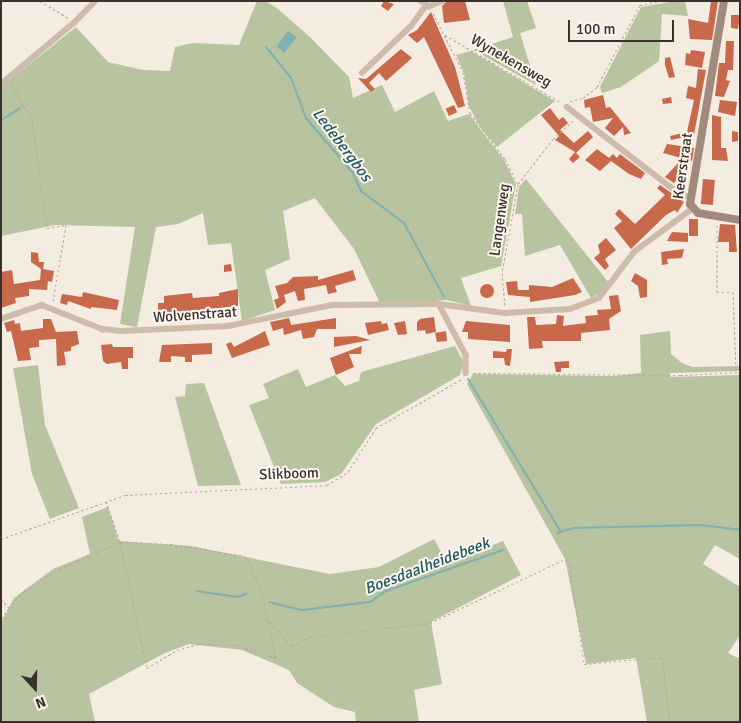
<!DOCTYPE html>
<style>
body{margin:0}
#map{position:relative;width:741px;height:723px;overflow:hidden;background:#f4ebe1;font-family:Signika,sans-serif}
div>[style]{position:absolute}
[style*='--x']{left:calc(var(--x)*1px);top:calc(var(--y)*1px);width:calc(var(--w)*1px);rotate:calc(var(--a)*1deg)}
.green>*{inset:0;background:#b8c4a0}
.water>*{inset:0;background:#7fb0b2}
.stream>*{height:2px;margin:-1px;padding:0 1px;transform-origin:1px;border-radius:1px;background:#7fb0b2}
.building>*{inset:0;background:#c8694b;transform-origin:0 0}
.round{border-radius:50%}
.path>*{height:1px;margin-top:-0.5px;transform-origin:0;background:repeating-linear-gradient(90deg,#b9a596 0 2.5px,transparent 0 5px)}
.street>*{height:5.5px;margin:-2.75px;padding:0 2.75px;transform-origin:2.75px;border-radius:2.75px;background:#cdbbac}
.secondary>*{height:8px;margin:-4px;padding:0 4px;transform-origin:4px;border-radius:4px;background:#a18a7d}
span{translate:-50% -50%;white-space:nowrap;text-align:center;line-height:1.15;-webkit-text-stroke:4px #fbf5ee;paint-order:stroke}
.street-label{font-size:15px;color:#3b302b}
.water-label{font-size:16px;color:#1f5a5e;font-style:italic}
.frame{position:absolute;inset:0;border:2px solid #3b302b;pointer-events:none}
.north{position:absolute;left:10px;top:663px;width:50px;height:50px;-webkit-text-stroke:4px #fbf5ee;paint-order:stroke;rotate:159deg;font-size:14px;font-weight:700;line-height:20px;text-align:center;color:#3b302b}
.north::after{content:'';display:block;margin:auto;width:18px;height:22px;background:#3b302b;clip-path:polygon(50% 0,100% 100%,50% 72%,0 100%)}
.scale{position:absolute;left:568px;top:20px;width:106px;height:22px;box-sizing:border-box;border:2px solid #3b302b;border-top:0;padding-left:6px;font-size:15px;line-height:18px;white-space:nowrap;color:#3b302b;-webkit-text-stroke:4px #fbf5ee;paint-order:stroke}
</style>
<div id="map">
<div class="green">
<i style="clip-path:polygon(257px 1px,266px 1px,278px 9px,311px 38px,349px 77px,353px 98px,382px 85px,395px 112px,434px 91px,448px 121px,469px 114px,504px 160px,516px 184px,501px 266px,461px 278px,471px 306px,447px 300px,381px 305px,354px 249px,315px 198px,283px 211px,290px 259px,265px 270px,275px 310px,242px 321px,231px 243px,208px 245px,203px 213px,178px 224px,156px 227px,137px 327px,120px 324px,135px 227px,55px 225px,1px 236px,1px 87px,76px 27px,108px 62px,143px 70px,170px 71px,175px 47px,193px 43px,239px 45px)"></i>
<i style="clip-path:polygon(503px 1px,527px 1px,536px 28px,520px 33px,536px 85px,473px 50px,513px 37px)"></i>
<i style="clip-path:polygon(675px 1px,685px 1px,688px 16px,662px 14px,659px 61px,621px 87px,602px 93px,600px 87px,641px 7px)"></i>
<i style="clip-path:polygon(471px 51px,555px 101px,497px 147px,480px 127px,469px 106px,464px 73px,456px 55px)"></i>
<i style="clip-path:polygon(526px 179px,609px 283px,600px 293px,591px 298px,560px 245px,525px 256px,522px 214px,515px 214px,519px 187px)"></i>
<i style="clip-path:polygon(670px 331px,671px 354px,682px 363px,692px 367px,740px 366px,740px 371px,670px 373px,671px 377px,740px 375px,740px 559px,715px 545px,703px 564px,740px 587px,740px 635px,728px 653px,740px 659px,740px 722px,647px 722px,636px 658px,586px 664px,565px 559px,467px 384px,473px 374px,614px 376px,641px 373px,640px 335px)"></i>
<i style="clip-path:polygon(455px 346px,464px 363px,460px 375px,376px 424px,341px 474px,325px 482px,281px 484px,249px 405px,269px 398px,263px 384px,298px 369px,306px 387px,335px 375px,345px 386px,359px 381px,361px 372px)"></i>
<i style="clip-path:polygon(38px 365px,45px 425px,79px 508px,50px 519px,32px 474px,13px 368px)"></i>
<i style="clip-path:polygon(204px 383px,241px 485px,198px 486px,175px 397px,185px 396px,186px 384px)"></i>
<i style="clip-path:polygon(108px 507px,119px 541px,191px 546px,330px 574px,379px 567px,434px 539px,447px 563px,503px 541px,521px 575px,431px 622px,442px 684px,414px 690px,419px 722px,356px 722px,355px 712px,334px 707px,297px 683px,289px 670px,242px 650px,189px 644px,165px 653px,89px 694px,95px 722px,1px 722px,1px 623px,14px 598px,53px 569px,90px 554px,82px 517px)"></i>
</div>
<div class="water">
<i style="clip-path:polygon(288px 31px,297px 37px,284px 53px,277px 46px)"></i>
</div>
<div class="stream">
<i style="--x:266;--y:47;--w:40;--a:51"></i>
<i style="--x:291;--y:78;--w:43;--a:69.4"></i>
<i style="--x:306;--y:118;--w:72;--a:49.5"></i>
<i style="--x:353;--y:173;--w:20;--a:66"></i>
<i style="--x:361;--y:191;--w:54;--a:36.7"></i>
<i style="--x:404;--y:223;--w:84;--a:61.6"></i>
<i style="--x:1;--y:120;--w:22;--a:-32"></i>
<i style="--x:468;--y:379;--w:179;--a:58.7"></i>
<i style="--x:557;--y:533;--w:17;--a:-17"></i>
<i style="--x:573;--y:528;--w:128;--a:-1.3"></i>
<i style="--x:701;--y:525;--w:39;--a:7"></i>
<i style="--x:197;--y:591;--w:41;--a:8.3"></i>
<i style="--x:238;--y:597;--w:9;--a:-21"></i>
<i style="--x:269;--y:602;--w:34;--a:14"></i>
<i style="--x:302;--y:610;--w:68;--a:-6.7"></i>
<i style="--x:370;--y:602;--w:19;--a:-35"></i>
<i style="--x:386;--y:591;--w:124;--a:-19.3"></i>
</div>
<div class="building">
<i style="clip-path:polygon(384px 1px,394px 4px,388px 11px,381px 6px)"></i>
<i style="clip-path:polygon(447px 1px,465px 1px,470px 20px,444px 23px,442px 6px)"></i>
<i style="clip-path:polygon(711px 1px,718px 1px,712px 40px,690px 39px,688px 19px,708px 23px)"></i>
<i style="clip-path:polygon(431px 12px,455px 67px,465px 106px,458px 108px,424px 37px,417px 43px,408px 35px,417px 30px)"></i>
<i style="clip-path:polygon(731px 15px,740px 15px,738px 29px,731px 28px)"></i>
<i style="clip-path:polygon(726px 41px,734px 41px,733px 70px,728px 70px,726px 80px,730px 81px,724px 97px,715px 96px,719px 63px,725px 63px)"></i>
<i style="clip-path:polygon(401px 49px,412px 58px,386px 81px,379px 73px,369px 83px,375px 89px,371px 92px,358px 78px,366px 79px)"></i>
<i style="clip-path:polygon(691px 50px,705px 52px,702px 68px,685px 65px,686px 53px,690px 54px)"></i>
<i style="clip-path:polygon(670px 57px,675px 77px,669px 78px,665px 65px,665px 58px)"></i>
<i style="clip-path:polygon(698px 69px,706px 70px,694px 135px,671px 140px,670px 136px,687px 132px,694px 100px,686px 98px,688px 86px,696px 88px)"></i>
<i style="clip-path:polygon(603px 95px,606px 108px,610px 107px,631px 133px,624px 135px,623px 127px,614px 136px,605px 128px,613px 118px,593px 122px,590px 107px,585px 108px,584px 100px)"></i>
<i style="clip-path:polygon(671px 97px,672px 103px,663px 104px,662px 99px)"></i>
<i style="clip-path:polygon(720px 100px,737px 102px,735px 116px,718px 112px)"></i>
<i style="left:454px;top:105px;width:8px;height:9px;rotate:67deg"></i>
<i style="clip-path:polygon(550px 108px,559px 120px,563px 117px,568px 123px,560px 130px,574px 143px,588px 131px,593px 137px,576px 153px,580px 157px,573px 163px,569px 159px,575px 152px,555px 140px,559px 136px,541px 115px)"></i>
<i style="clip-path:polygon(712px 115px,721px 117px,721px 148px,726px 148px,728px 161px,712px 160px)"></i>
<i style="clip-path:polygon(732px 131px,738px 132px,738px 141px,732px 142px)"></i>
<i style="clip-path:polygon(667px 144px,694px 148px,692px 161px,663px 153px)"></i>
<i style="clip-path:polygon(597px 149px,609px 158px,613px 154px,617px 158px,620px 154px,645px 173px,641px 179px,629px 174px,611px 161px,600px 171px,585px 160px)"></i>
<i style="clip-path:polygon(681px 160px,686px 168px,676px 175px,678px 178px,674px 183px,665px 177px)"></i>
<i style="left:703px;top:179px;width:12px;height:25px;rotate:5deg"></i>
<i style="clip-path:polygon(660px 185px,684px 202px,677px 213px,675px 210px,666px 215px,631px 249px,614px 228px,622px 221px,615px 214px,619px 209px,635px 224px,665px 195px,657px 188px)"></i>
<i style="left:689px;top:219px;width:9px;height:17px"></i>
<i style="clip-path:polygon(720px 224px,735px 225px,737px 252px,729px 252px,729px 242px,718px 242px)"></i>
<i style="clip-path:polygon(672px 232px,688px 233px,688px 242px,667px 241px)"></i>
<i style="clip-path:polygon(606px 238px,616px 250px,605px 259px,609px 266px,605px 270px,594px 258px,600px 253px,598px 245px)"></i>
<i style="clip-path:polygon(684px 249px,682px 258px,667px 259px,668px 264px,662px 265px,661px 252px)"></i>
<i style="clip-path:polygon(31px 252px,38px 253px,39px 262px,44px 262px,43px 269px,54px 271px,52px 282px,48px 281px,47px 290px,29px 289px,29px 296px,15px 298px,16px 303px,1px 308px,1px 272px,12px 270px,14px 284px,40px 280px,41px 269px,31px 262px)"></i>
<i style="clip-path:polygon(231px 264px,232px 271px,224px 272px,224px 265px)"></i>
<i style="clip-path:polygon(353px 270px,356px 280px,335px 286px,337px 292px,328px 294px,326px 285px,304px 289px,305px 300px,298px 301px,295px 291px,284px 295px,286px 302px,277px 309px,274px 300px,279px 298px,275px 286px,287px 283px,293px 277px,318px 276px,318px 280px)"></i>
<i style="clip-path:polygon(635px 273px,647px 280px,647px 297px,640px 298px,638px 286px,631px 281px)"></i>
<i style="clip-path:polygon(573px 278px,582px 292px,575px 295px,530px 302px,530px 297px,508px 295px,506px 282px,517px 281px,518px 290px,529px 290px,529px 285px,552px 287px)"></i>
<i class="round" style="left:480px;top:284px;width:14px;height:14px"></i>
<i style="clip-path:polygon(238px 289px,238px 306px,158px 314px,158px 303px,164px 303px,164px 296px,192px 293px,193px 298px,219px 296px,219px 293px)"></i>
<i style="clip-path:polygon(83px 292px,119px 300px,117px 310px,91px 307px,91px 309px,68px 301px,67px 305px,60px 303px,62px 294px,82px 297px)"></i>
<i style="clip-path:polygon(618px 295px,621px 311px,609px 319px,610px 330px,581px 333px,581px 341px,542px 341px,543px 348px,529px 349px,527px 317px,535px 317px,536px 325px,556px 324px,557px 315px,564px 316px,563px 326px,586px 323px,585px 316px,598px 315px,597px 310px,611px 309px,609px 296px)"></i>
<i style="clip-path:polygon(434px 317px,436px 332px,426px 334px,425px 330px,417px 331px,417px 322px,420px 319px)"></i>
<i style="clip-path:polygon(289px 318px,291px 325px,336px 318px,336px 329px,317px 329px,314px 337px,303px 339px,301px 330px,284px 335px,283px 328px,273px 331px,270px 322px)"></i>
<i style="clip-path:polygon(43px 319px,51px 319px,56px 332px,77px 331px,79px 344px,71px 347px,71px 351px,64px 352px,66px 365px,57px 366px,56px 339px,39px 340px,39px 347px,29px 348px,31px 360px,18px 361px,11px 331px,7px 332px,4px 323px,14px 320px,15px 324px,20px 323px,21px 331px,43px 328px)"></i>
<i style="clip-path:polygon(381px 321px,382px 324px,387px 323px,389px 330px,368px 335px,365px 323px)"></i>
<i style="clip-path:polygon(405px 321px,407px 334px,398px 335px,394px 323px)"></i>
<i style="clip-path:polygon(466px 321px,510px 325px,510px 342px,468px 339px,468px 332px,462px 332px)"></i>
<i style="clip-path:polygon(265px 331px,270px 345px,232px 358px,226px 344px,231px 342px,234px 347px)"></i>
<i style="clip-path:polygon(446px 331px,447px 341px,437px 342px,435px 333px)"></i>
<i style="clip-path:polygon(356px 336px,370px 340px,334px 347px,334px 337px)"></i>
<i style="clip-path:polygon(212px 343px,212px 354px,192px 355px,192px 362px,185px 362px,185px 357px,171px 356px,171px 362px,159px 362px,162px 345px)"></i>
<i style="clip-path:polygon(112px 344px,113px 347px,133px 347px,133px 358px,128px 358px,128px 369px,122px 369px,121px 362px,107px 364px,103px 361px,101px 345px)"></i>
<i style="clip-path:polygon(362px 346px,361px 354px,349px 354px,354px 367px,336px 375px,330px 358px)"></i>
<i style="clip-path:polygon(507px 349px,512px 349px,510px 366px,505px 365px,504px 358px,493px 358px,493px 351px,506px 352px)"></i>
<i style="clip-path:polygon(569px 361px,569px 368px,561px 368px,561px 372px,556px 372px,554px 362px)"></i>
</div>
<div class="path">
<i style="--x:40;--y:1;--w:35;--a:31"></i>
<i style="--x:433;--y:13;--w:66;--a:63"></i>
<i style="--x:463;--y:72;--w:42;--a:80.3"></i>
<i style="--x:470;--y:113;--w:58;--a:52.7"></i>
<i style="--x:505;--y:159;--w:28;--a:63"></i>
<i style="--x:518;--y:184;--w:90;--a:100.2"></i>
<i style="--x:502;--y:273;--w:34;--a:85"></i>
<i style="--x:445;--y:35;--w:135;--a:30.2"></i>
<i style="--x:11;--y:84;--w:41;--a:59"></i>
<i style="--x:32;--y:119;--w:110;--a:82.2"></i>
<i style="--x:47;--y:228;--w:19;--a:-9"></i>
<i style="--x:66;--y:225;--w:77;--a:99.7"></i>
<i style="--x:570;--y:101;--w:13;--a:-13"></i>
<i style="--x:583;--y:98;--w:18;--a:-38"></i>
<i style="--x:597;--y:87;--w:93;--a:-62.3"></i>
<i style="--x:640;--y:5;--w:20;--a:-11"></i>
<i style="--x:518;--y:184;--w:57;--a:-52.1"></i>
<i style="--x:553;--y:139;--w:27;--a:-42"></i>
<i style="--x:717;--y:225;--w:67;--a:90"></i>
<i style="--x:717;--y:292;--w:16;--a:0"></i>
<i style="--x:733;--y:292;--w:79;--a:87.8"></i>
<i style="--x:473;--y:373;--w:207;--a:0.6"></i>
<i style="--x:680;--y:375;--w:60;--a:-2.9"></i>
<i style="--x:106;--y:501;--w:43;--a:71.1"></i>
<i style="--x:120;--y:542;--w:50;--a:2.3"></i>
<i style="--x:170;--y:544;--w:75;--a:9.2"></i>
<i style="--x:244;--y:556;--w:7;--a:45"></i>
<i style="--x:249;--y:561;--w:45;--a:69.1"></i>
<i style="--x:265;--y:603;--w:15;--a:86"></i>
<i style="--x:266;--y:618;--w:38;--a:48"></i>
<i style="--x:291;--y:646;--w:21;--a:-25"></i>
<i style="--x:310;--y:637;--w:121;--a:-6.7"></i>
<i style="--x:430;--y:623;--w:149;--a:-25.4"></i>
<i style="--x:565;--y:559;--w:8;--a:50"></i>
<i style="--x:570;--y:565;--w:100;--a:82"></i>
<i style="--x:584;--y:664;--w:78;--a:-5.1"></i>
<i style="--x:662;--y:657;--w:65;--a:83"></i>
<i style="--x:1;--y:539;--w:132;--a:-19.5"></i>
<i style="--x:125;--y:495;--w:202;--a:-2.8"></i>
<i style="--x:327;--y:485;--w:25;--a:-32"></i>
<i style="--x:348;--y:472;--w:52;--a:-57.5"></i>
<i style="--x:376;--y:428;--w:99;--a:-29.7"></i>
<i style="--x:1;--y:599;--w:12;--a:48"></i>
<i style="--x:9;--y:608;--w:14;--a:124"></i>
<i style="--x:9;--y:608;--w:23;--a:-49"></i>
<i style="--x:24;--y:591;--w:41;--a:-32.2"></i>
<i style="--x:59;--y:569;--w:67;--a:-23.9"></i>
<i style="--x:120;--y:542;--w:129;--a:77.9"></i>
<i style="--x:147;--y:668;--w:35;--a:-31"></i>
<i style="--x:177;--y:650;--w:22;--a:-16"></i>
<i style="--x:198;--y:644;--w:38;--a:2"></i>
<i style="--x:236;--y:645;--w:42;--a:18"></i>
<i style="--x:276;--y:658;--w:41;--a:-102.7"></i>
<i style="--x:362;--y:716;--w:6;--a:90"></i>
</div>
<div class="street">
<i style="--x:428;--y:7;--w:15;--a:-23"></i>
<i style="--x:362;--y:73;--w:68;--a:-43.8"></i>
<i style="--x:411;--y:26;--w:26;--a:-54"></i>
<i style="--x:426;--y:5;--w:7;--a:-146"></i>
<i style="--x:1;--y:84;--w:97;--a:-40"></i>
<i style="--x:75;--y:22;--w:29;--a:-46"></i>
<i style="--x:567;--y:107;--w:134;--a:37.7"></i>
<i style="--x:673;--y:189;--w:20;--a:27"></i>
<i style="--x:439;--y:304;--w:58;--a:62.1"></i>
<i style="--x:466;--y:355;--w:18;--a:90"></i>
<i style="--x:1;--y:319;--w:43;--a:-18.9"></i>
<i style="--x:42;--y:305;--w:65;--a:21.8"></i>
<i style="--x:102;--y:329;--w:19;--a:6"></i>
<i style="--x:121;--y:331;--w:107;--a:-2.7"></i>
<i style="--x:228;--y:326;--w:106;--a:-11.4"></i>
<i style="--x:332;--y:305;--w:107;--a:-0.5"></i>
<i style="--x:439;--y:304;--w:67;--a:7.8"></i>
<i style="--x:505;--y:313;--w:65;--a:-3.5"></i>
<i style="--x:570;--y:309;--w:31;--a:-21"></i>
<i style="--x:599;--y:298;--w:58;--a:-52.7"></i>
<i style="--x:634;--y:252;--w:72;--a:-36.6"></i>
</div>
<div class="secondary">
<i style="--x:724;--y:1;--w:206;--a:99.5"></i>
<i style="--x:690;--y:204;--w:12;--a:48"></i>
<i style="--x:698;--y:213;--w:43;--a:9.5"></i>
</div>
<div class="street-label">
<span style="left:511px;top:61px;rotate:30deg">Wynekensweg</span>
<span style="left:683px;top:166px;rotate:-82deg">Keerstraat</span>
<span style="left:500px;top:220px;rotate:-82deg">Langenweg</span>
<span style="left:195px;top:315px;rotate:-4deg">Wolvenstraat</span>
<span style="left:289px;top:474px;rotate:-2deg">Slikboom</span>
</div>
<div class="water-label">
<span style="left:342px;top:145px;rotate:53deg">Ledebergbos</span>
<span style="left:427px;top:566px;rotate:-21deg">Boesdaalheidebeek</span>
</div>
<div class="frame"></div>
<div class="north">N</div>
<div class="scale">100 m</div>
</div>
